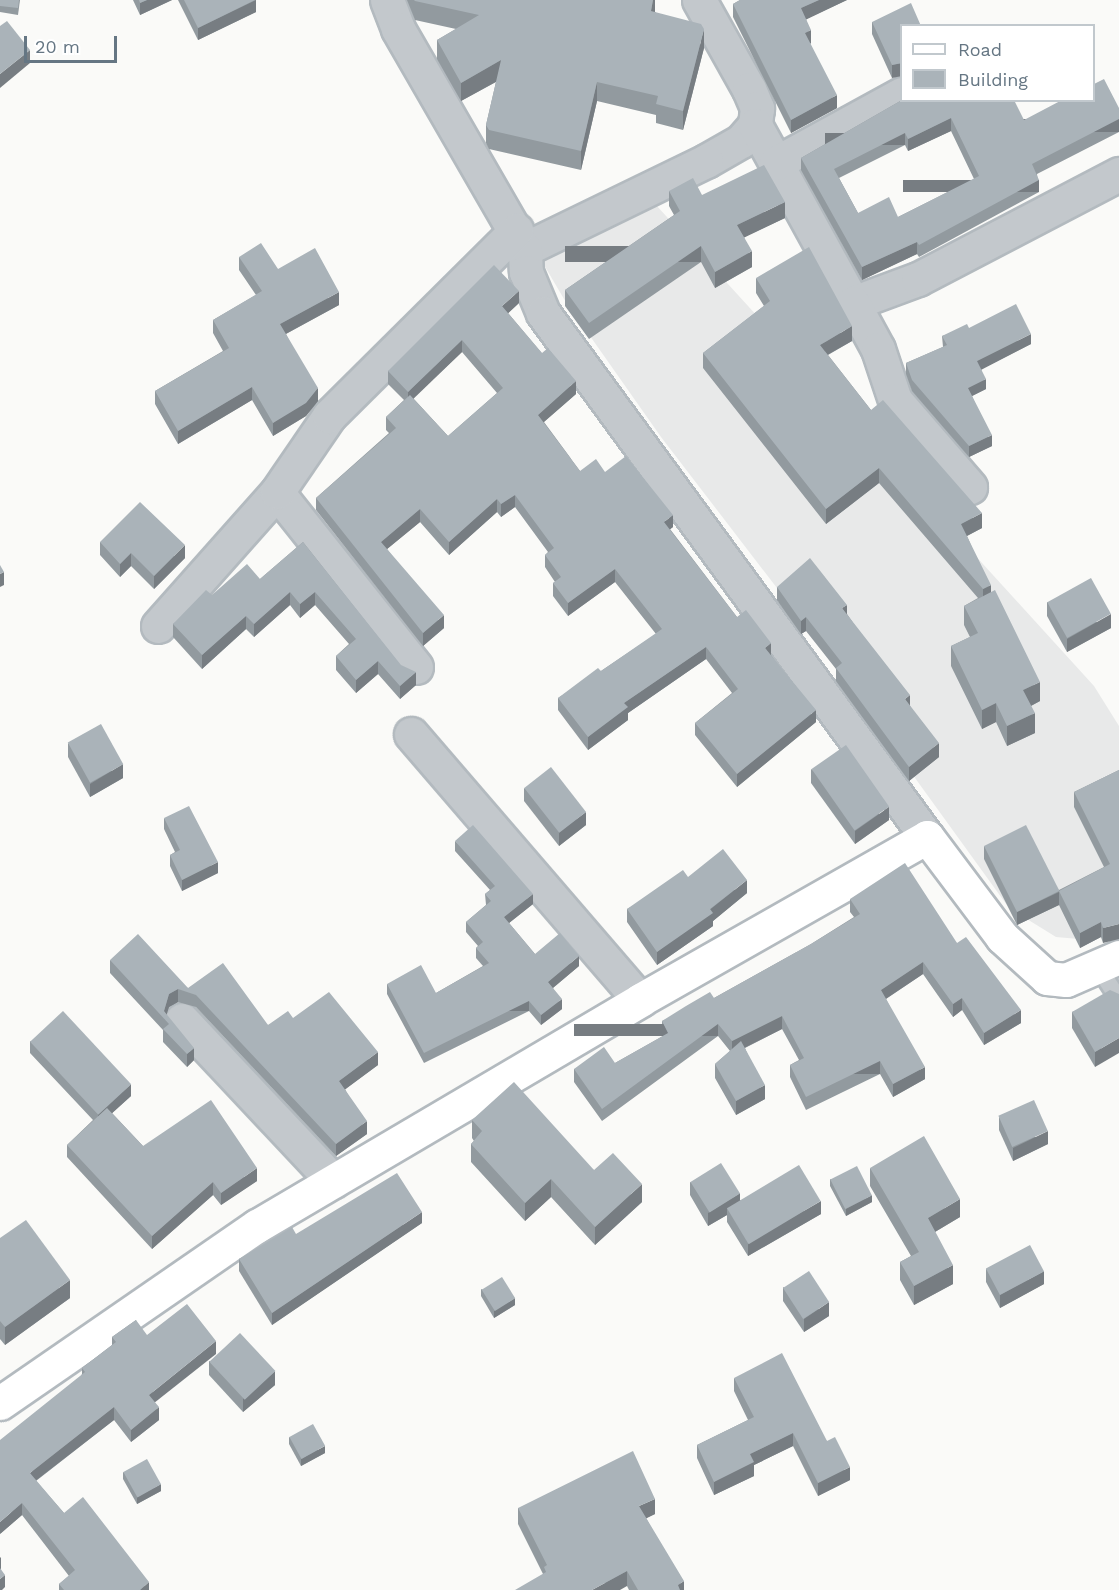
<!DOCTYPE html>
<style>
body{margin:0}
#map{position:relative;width:1119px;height:1590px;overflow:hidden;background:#fafaf8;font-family:"Work Sans",sans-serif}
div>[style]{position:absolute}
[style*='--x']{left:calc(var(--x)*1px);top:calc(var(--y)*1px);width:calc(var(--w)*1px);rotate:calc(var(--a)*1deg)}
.built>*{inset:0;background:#e8e9e9}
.roads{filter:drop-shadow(2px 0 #b3babf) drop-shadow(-2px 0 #b3babf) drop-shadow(0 2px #b3babf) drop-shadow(0 -2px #b3babf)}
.lane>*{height:16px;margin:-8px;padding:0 8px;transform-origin:8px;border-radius:8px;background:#c3c8cc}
.street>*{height:33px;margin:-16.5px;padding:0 16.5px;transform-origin:16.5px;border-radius:16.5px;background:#c3c8cc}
.secondary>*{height:33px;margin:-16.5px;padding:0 16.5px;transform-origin:16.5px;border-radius:16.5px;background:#fff}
.wall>*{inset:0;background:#929a9f}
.shaded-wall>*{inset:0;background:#777d82;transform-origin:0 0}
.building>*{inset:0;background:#aab3b9;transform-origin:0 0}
span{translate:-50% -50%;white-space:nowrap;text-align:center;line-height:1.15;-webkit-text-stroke:6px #fff;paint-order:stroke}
.legend{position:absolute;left:900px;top:24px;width:195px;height:78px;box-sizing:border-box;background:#fff;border:2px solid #c1c8cd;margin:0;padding:8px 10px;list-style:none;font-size:18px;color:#657683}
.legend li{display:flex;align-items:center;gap:12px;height:30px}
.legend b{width:30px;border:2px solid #c1c8cd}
.scale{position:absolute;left:24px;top:36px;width:93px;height:27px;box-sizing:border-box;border:3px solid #657683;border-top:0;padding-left:8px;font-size:18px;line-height:21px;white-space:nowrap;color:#657683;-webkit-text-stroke:4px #fff;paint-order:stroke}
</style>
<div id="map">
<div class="built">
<i style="clip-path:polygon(646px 194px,1094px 686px,1119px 726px,1119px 927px,1090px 940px,1056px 937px,1009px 908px,790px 605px,661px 437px,564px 299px,544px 265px,548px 252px)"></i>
</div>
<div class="roads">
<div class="lane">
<i style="--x:1098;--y:967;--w:38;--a:57"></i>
</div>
<div class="street">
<i style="--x:387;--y:0;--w:31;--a:69"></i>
<i style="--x:398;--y:29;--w:254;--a:60"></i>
<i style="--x:699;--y:0;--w:102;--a:60.7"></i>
<i style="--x:749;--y:89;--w:21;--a:67"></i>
<i style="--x:757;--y:108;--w:17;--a:97"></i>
<i style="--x:755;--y:125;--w:21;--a:131"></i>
<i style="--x:741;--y:141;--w:40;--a:150.3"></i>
<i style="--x:706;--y:161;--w:201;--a:154.1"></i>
<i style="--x:525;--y:249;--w:23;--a:88"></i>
<i style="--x:526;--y:272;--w:44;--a:67.5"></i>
<i style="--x:543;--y:313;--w:650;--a:53.77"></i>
<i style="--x:755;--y:125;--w:203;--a:61.2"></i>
<i style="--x:853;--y:303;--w:69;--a:-20.3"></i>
<i style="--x:918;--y:279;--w:227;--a:-27.6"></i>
<i style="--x:776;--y:163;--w:144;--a:-28.7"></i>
<i style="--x:853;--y:303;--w:52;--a:61.5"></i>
<i style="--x:878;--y:349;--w:54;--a:71.6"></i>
<i style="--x:895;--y:400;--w:115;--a:49.2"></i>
<i style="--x:158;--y:626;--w:179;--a:-48.4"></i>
<i style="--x:416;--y:667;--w:223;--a:-128.5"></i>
<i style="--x:277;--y:492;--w:92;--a:-55.6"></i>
<i style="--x:329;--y:416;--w:264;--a:-44.8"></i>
<i style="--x:411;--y:734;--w:351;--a:49.3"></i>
<i style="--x:182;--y:1020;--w:221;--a:46.8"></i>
</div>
<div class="secondary">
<i style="--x:0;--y:1403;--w:312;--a:-34.6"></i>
<i style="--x:257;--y:1226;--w:445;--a:-30.5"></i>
<i style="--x:640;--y:1000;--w:330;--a:-29.6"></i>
<i style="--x:927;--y:837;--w:125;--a:53.1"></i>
<i style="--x:1002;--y:937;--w:61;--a:42.3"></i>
<i style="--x:1047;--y:978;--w:19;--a:6"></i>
<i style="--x:1066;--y:980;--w:58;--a:-23.5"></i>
</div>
</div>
<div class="wall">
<i style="clip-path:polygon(0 0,20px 0,18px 15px,0 12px)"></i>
<i style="clip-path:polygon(133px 0,172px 0,140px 15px)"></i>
<i style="clip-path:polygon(178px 0,256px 0,256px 12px,198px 40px)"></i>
<i style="clip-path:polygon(407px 0,655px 0,655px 12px,704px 48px,683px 130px,656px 123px,656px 115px,597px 101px,581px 170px,489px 149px,486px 143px,486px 125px,496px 82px,461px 101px,437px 59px,437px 40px,456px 29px,415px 20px)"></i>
<i style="clip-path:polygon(740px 0,847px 0,806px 19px,811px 43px,810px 44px,837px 108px,791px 133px,733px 17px,733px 4px)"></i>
<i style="clip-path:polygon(872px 22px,921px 26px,892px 78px,872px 34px)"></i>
<i style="clip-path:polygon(evenodd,902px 100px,1024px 120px,1119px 119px,1119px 132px,1037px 174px,1039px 192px,919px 257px,917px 254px,862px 280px,801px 170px,801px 158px,902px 100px,951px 131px,974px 179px,898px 217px,858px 213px,839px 178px,905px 145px,908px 151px,951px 131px)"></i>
<i style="clip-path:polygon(669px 191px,702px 195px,785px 218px,744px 237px,752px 267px,715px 288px,701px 262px,589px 339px,565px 306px,565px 290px,674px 215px,669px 206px)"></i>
<i style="clip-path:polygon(239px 257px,278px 269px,339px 305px,286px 334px,318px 401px,306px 416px,273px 436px,252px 400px,178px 444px,155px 404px,155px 391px,223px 351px,213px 333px,213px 320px,256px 295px,239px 270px)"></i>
<i style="clip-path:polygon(756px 278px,852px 341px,828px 355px,871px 410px,982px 528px,967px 536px,991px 592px,1040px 701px,1031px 706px,1035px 733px,1007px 746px,996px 722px,982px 729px,951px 666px,951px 646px,970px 637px,964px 625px,964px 606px,978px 598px,879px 483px,826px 524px,703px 368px,703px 353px,764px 306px,756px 293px)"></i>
<i style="clip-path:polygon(evenodd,519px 303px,508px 313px,576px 394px,544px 422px,580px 471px,605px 472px,673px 527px,670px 529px,737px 617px,771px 655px,816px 722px,737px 787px,695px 735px,695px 723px,732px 693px,706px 659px,628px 713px,628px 720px,588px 750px,558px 710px,558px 698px,601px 671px,656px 634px,615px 582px,568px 616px,553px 596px,553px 583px,555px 582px,545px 567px,545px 555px,548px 552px,515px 507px,501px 517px,497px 512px,449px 555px,420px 522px,387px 549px,444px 628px,423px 646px,316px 510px,316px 498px,389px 433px,386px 430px,386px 417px,404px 400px,388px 384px,388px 371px,519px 303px,462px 352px,497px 393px,448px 436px,413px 398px,462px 352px)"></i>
<i style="clip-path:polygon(969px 328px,1031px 344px,981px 369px,986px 389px,972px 396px,992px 446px,969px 457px,912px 391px,906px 374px,906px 363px,943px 347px,942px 336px)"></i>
<i style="clip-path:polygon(100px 542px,185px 558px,154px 589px,131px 566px,120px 577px,100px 555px)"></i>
<i style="clip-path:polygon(303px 542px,416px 685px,400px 699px,378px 674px,356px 693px,336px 670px,336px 656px,349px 644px,315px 605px,300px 618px,290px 605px,254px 637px,246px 629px,202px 669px,173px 637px,173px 624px,212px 595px,260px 579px)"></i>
<i style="clip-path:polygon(777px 587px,847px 614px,910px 706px,939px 757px,909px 781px,836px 681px,836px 669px,806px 631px,801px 634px,777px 600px)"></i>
<i style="clip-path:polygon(1047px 602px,1111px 628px,1067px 652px,1047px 616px)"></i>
<i style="clip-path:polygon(68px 743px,123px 778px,90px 797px,68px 757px)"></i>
<i style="clip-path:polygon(811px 769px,889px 820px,855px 844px,811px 783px)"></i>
<i style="clip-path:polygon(1119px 770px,1103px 943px,1101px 937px,1080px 948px,1059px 905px,1017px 925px,984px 859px,984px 846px,1059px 890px,1104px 867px,1074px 807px,1074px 792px)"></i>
<i style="clip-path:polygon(524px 788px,586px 825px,559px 846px,524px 801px)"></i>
<i style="clip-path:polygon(164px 818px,218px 873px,182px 891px,170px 866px,170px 855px,175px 852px,164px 829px)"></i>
<i style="clip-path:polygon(455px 841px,533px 904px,509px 923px,535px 954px,579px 966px,553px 988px,562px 1009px,541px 1025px,529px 1011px,424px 1063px,387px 994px,387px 984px,436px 993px,483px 966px,476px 958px,476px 948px,478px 946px,466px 932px,466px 922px,486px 905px,485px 894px,490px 890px,455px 851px)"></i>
<i style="clip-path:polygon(688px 877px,747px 893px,713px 921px,713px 926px,657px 965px,627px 922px,627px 909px)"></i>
<i style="clip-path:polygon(850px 899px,957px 943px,1021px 1023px,984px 1045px,962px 1010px,953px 1017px,923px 974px,886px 999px,925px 1079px,893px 1097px,880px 1074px,806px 1110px,790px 1077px,790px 1065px,799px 1060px,782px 1029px,745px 1048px,765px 1099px,736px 1115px,715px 1078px,715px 1064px,730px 1051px,718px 1036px,602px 1121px,574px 1082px,574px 1069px,615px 1063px,663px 1036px,662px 1033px,662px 1021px,714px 998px,811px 944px,854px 917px,850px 912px)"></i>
<i style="clip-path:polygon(110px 960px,188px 988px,268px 1025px,293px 1018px,378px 1065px,345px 1089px,367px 1134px,336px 1156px,196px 1007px,178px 1002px,169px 1007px,166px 1014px,194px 1060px,187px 1067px,163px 1042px,163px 1030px,110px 973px)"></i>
<i style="clip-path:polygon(1119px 994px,1095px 1067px,1072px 1028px,1072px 1012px)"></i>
<i style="clip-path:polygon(30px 1041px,131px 1096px,112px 1113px,143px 1146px,257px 1181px,221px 1205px,213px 1195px,152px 1249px,67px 1157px,67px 1145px,93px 1120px,30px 1053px)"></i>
<i style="clip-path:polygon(999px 1117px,1048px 1144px,1013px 1161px,999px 1130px)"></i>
<i style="clip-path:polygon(472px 1120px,594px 1170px,642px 1202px,595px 1245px,551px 1197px,525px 1221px,471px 1162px,471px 1144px,474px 1141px,472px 1138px)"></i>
<i style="clip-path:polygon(870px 1168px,960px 1217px,935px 1232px,953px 1284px,914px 1305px,900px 1280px,900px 1262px,911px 1256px,870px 1186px)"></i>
<i style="clip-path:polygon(830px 1179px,872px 1202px,846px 1216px,830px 1186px)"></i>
<i style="clip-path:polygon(690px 1182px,740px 1200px,821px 1214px,748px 1256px,727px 1222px,727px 1215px,708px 1226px,690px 1195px)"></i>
<i style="clip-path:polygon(422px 1223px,272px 1325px,239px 1271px,239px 1259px,296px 1234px)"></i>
<i style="clip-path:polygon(0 1238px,70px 1298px,5px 1345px,0 1339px)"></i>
<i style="clip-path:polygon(986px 1269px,1044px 1284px,1000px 1308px,986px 1282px)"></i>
<i style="clip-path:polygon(783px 1287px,829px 1316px,804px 1332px,783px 1301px)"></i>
<i style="clip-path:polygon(481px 1289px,515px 1305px,494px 1318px,481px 1296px)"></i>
<i style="clip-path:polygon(136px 1320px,159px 1420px,131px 1442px,114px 1420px,36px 1481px,64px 1513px,149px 1590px,59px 1590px,59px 1584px,69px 1576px,22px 1515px,0 1534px,82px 1374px,82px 1368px,112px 1345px,112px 1337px)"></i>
<i style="clip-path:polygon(209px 1361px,275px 1385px,243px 1412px,209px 1375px)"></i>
<i style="clip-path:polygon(734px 1378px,827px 1441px,850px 1480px,818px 1496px,793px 1446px,754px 1465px,754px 1476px,714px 1495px,697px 1458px,697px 1445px,748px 1420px,734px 1391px)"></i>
<i style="clip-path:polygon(289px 1437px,325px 1453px,301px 1466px,289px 1444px)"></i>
<i style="clip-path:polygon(123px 1472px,161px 1491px,137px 1504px,123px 1479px)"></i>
<i style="clip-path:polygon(518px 1508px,655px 1514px,646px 1518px,684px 1590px,629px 1590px,627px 1586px,543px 1574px,518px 1524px)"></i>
</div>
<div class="shaded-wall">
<i style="clip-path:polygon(147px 0,172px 0,140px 15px,140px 3px)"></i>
<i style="clip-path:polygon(256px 0,256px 12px,198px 40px,198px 28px)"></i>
<i style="clip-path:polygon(653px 0,655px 0,655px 11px,651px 29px,651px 11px)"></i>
<i style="clip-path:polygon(819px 0,847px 0,801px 22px,801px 8px)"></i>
<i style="clip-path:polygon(704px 29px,704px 48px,683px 130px,683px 111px)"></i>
<i style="clip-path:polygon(811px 30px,811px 43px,805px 47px,805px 33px)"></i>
<i style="clip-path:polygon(30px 50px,30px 63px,0 88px,0 74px)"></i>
<i style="clip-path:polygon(501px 60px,501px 79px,461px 101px,461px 83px)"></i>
<i style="clip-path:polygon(902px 63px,902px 76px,892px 78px,892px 65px)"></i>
<i style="clip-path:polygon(597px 82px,597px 101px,581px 170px,581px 151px)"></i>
<i style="clip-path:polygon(837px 95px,837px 108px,791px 133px,791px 120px)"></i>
<i style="clip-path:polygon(951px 118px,951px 131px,908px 151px,908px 139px)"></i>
<i style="left:1119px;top:119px;width:13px;height:98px;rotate:90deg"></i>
<i style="left:905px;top:133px;width:12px;height:80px;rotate:90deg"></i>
<i style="left:1039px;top:180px;width:12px;height:136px;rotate:90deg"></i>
<i style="clip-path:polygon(785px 202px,785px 218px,737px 241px,737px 225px)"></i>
<i style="clip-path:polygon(917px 242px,917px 254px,862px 280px,862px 267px)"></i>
<i style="left:701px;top:246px;width:16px;height:136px;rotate:90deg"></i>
<i style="clip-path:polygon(752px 251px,752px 267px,715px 288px,715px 272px)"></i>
<i style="clip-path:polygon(519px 291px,519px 303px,502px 319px,502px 306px)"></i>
<i style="clip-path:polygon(339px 292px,339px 305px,280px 337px,280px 324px)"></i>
<i style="clip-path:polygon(852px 326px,852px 341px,820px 359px,820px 345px)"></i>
<i style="clip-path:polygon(1031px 334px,1031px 344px,977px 372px,977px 361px)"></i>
<i style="clip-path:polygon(462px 340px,462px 352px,408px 404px,408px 392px)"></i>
<i style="clip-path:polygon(986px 379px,986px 389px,968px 398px,968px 388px)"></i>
<i style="clip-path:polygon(576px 381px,576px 394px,538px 427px,538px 415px)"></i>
<i style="clip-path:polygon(252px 387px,252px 400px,178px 444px,178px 431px)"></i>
<i style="clip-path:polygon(318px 388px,318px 401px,306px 416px,273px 436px,273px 423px)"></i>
<i style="clip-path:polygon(992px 435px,992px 446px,969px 457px,969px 446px)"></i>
<i style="clip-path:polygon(879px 468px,879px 483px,826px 524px,826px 509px)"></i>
<i style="clip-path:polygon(515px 495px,515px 507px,501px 517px,501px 504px)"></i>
<i style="clip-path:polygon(497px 499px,497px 512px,449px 555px,449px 542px)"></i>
<i style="clip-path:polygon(420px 509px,420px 522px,381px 554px,381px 542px)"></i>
<i style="clip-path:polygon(982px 513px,982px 528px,961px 539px,961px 524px)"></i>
<i style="clip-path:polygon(673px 515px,673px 527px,664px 534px,664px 522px)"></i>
<i style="clip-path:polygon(185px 545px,185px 558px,154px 589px,154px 576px)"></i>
<i style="clip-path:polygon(131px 553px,131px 566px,120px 577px,120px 564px)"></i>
<i style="clip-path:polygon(615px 569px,615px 582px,568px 616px,568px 603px)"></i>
<i style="clip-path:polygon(4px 572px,4px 585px,0 587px,0 574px)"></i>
<i style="clip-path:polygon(991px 585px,991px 599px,983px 604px,983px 589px)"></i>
<i style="clip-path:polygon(290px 592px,290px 605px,254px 637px,254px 624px)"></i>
<i style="clip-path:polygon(315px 592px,315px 605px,300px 618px,300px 604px)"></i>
<i style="clip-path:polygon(847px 605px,847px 618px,842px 608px)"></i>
<i style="clip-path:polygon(1111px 614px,1111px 628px,1067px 652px,1067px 639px)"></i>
<i style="clip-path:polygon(444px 615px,444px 628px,423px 646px,423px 633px)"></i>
<i style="clip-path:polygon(246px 616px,246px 629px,202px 669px,202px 655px)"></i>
<i style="clip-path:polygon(806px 617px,806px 631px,801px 634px,801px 621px)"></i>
<i style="clip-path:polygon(771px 643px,771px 656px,765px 648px)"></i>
<i style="clip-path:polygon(706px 647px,706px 659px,628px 713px,628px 720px,588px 750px,588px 737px,624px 703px)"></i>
<i style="clip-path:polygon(378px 661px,378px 674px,356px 693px,356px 680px)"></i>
<i style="clip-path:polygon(416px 672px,416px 685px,400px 699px,400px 686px)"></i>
<i style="clip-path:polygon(1040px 682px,1040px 701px,1023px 710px,1023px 690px)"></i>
<i style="clip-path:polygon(910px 695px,910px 708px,905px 699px)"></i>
<i style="clip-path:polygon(996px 703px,996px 722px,982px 729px,982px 710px)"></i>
<i style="clip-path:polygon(816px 710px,816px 722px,737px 787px,737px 774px)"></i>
<i style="clip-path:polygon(1035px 713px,1035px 733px,1007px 746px,1007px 726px)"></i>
<i style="clip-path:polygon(939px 743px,939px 757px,909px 781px,909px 767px)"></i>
<i style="clip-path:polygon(123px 764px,123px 778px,90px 797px,90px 784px)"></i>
<i style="clip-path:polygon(889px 807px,889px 820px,855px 844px,855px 831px)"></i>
<i style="clip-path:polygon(586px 812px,586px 825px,559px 846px,559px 832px)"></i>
<i style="clip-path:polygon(218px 862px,218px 873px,182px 891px,182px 880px)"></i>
<i style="clip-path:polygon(747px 880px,747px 893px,713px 921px,713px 926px,657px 965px,657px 952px)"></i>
<i style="clip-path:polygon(1059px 892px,1059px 905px,1017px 925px,1017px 912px)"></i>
<i style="clip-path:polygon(533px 894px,533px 904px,504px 927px,504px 917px)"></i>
<i style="clip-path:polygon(1101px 922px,1101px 937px,1080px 948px,1080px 933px)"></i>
<i style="clip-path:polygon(1119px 924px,1119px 939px,1103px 943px,1103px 928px)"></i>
<i style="clip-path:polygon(579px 956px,579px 966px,548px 992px,548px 982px)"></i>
<i style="clip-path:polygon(923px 962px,923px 974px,881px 1002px,881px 990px)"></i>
<i style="clip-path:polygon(178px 989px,178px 1002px,169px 1007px,165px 1020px,164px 1011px,169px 994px)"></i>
<i style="clip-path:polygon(962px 998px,962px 1010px,953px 1017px,953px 1004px)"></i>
<i style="clip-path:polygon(562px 999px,562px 1009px,541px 1025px,541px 1015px)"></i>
<i style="left:529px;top:1001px;width:10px;height:117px;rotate:90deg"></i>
<i style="clip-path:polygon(1021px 1010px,1021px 1023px,984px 1045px,984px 1033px)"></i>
<i style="clip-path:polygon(782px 1016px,782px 1029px,732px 1054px,732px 1041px)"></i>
<i style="left:718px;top:1024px;width:12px;height:144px;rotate:90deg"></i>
<i style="clip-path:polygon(1119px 1038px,1119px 1053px,1095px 1067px,1095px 1052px)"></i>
<i style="clip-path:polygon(194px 1048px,194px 1060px,187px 1067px,187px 1054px)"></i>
<i style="clip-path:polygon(378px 1052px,378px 1065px,339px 1094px,339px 1081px)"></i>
<i style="left:880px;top:1061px;width:13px;height:82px;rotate:90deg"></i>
<i style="clip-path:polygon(925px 1067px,925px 1079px,893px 1097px,893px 1084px)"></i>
<i style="clip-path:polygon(131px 1084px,131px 1096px,98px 1126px,98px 1114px)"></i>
<i style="clip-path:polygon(765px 1085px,765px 1099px,736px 1115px,736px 1101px)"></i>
<i style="clip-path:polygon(367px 1121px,367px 1134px,336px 1156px,336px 1144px)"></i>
<i style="clip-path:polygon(1048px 1131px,1048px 1144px,1013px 1161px,1013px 1148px)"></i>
<i style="clip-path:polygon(257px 1168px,257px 1181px,221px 1205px,221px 1193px)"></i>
<i style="clip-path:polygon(551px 1179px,551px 1197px,525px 1221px,525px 1203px)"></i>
<i style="clip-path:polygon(213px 1182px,213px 1195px,152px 1249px,152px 1236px)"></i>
<i style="clip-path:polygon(642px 1184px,642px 1202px,595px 1245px,595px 1227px)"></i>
<i style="clip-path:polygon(740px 1193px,740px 1207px,727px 1208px,727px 1215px,708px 1226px,708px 1213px)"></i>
<i style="clip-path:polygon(872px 1195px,872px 1202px,846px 1216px,846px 1209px)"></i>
<i style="clip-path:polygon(960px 1199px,960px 1217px,928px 1236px,928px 1218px)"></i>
<i style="clip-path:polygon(821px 1201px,821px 1214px,748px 1256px,748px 1243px)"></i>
<i style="clip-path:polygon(422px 1212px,422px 1223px,272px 1325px,272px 1313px)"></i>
<i style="clip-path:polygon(953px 1265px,953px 1284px,914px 1305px,914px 1286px)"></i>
<i style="clip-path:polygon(1044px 1271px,1044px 1284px,1000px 1308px,1000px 1295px)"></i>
<i style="clip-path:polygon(70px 1280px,70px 1298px,5px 1345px,5px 1327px)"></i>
<i style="clip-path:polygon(515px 1298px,515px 1305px,494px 1318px,494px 1311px)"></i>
<i style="clip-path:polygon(829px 1302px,829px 1316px,804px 1332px,804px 1319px)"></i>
<i style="clip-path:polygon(216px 1341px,216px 1354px,149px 1407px,149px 1395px)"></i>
<i style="clip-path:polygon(275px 1371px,275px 1385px,243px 1412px,243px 1399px)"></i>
<i style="clip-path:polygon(114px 1407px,114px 1420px,30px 1485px,30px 1473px)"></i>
<i style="clip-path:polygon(159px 1407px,159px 1420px,131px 1442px,131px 1430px)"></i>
<i style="clip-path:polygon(793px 1433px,793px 1446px,754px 1465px,754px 1476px,714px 1495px,714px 1482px,750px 1454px)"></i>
<i style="clip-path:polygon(325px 1446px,325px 1453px,301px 1466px,301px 1459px)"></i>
<i style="clip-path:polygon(850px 1467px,850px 1480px,818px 1496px,818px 1483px)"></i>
<i style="clip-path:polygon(161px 1484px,161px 1491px,137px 1504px,137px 1497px)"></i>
<i style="clip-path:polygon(655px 1499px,655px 1514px,639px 1522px,639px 1506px)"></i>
<i style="clip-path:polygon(22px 1503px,22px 1515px,0 1534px,0 1522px)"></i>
<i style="clip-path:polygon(1px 1557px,1px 1569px,0 1570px,0 1558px)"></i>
<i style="clip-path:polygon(627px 1571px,627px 1586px,620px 1590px,592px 1590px)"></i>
<i style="clip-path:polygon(5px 1575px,5px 1587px,2px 1590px,0 1590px,0 1579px)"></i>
<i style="clip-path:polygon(684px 1581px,684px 1590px,678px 1590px,678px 1585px)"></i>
<i style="clip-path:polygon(149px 1582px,149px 1590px,140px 1590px)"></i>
</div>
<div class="building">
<i style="clip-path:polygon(0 0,19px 0,18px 8px,0 6px)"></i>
<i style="clip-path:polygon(139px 0,147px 0,140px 3px)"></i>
<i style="clip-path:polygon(184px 0,255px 0,198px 28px)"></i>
<i style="clip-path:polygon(414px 0,653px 0,651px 11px,701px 24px,704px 29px,683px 111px,656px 104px,658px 96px,597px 82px,581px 151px,489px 130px,486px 125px,501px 60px,461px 83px,437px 40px,479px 15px,415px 1px)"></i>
<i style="clip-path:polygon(740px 0,819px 0,801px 8px,811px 30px,805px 33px,837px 95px,791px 120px,733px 4px)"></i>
<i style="clip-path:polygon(911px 3px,921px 26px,902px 26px,902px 63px,892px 65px,872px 22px)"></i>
<i style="clip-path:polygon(7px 21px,30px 50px,0 74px,0 26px)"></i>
<i style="clip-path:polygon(evenodd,1104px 79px,1119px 108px,1119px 119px,1032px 164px,1039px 180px,919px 245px,917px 242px,862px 267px,801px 158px,902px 100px,1014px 100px,1024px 120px,1062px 100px,1094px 100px,1094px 84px,1104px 79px,951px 118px,979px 176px,898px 217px,889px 197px,858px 213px,834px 169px,905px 133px,908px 139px,951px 118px)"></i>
<i style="clip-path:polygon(764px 165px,785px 202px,737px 225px,752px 251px,715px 272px,701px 246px,589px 323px,565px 290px,680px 211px,669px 191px,693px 178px,702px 195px)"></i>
<i style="clip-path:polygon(261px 243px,278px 269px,315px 248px,339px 292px,280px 324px,318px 388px,306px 403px,273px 423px,252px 387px,178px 431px,155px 391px,229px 348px,213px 320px,262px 291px,239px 257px)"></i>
<i style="clip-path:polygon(809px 247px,852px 326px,820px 345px,871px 410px,883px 400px,982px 513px,961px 524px,991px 585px,983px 589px,879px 468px,826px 509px,703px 353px,770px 301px,756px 278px)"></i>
<i style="clip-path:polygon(494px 265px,519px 291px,502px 306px,542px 353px,548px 348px,576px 381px,538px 415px,580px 471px,596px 459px,605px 472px,626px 456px,673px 515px,664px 522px,737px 617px,746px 610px,771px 643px,765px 648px,816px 710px,737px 774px,695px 723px,738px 689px,706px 647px,624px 703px,628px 707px,588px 737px,558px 698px,598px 668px,601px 671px,662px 629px,615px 569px,568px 603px,553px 583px,561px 577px,545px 555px,554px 548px,515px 495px,501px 504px,497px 499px,449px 542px,420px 509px,381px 542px,444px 615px,423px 633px,316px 498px,396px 428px,386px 417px,410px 395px,448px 436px,503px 388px,462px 340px,408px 392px,388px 371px)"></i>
<i style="clip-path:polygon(1016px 304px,1031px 334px,977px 361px,986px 379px,968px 388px,992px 435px,969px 446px,912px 380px,906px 363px,947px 345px,942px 336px,967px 324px,969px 328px)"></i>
<i style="clip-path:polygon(140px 502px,185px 545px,154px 576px,131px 553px,120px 564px,100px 542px)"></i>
<i style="clip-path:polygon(303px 542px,401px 665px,416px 672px,400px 686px,378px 661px,356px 680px,336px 656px,356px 639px,315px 592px,300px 604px,290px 592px,254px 624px,246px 616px,202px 655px,173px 624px,206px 590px,212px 595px,247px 564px,260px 579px)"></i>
<i style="clip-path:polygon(810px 558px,847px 605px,842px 608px,910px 695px,905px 699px,939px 743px,909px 767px,836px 668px,842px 663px,806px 617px,801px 621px,777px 587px)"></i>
<i style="clip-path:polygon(0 565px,4px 572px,0 574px)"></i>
<i style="left:1091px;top:578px;width:41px;height:50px;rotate:61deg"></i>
<i style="clip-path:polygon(995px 590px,1040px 682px,1023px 690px,1035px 713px,1007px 726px,996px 703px,982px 710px,951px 646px,978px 633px,964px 606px)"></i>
<i style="left:101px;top:724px;width:46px;height:38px;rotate:61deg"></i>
<i style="left:846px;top:745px;width:75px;height:42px;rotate:55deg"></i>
<i style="left:551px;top:767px;width:57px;height:34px;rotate:52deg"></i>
<i style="clip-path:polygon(1119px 770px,1119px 924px,1103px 928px,1101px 922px,1080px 933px,1059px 891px,1110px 864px,1074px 792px)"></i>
<i style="clip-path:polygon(189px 806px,218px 862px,182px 880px,170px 855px,180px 850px,164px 818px)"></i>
<i style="clip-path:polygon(473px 825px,533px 894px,504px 917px,535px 954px,560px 933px,579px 956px,548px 982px,562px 999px,541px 1015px,529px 1001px,424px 1053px,387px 984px,421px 965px,436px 993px,489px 963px,476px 948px,483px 942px,466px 922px,491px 901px,485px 894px,495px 886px,455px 841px)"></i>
<i style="clip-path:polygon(1026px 825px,1059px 890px,1059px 891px,1017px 912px,984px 846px)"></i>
<i style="clip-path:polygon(723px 849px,747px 880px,710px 909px,713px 913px,657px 952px,627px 909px,683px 870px,688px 877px)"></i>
<i style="clip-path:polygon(905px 863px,957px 943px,966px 937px,1021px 1010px,984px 1033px,962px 998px,953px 1004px,923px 962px,881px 990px,925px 1067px,893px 1084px,880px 1061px,806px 1097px,790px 1065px,804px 1058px,782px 1016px,732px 1041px,718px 1024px,602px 1109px,574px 1069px,604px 1047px,615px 1063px,668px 1033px,662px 1021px,686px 1006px,710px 992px,714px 998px,811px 944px,860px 914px,850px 899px)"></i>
<i style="clip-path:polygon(138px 934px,188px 988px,223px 963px,268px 1025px,288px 1011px,293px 1018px,329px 992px,378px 1052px,339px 1081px,367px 1121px,336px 1144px,196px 995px,178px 989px,169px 994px,164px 1011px,194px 1048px,187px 1054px,163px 1029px,169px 1024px,110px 960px)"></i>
<i style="clip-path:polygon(1110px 990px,1119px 994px,1119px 1038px,1095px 1052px,1072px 1012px)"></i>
<i style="left:63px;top:1011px;width:100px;height:45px;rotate:47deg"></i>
<i style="clip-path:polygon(741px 1041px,765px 1085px,736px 1101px,715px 1064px)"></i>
<i style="clip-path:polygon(514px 1082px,594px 1170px,613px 1153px,642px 1184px,595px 1227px,551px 1179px,525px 1203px,471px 1144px,482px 1131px,472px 1120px)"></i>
<i style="clip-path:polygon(211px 1100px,257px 1168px,221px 1193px,213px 1182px,152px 1236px,67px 1145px,107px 1108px,143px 1146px)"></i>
<i style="left:1034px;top:1100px;width:34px;height:39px;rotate:66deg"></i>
<i style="clip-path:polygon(924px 1136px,960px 1199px,928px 1218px,953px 1265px,914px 1286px,900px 1262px,919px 1252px,870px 1168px)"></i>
<i style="left:721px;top:1163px;width:36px;height:36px;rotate:58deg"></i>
<i style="left:799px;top:1165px;width:42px;height:84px;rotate:59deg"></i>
<i style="left:857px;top:1166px;width:33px;height:30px;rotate:63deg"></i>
<i style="clip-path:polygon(397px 1173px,422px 1212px,272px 1313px,239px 1259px,292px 1227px,296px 1234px)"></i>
<i style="clip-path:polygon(26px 1220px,70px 1280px,5px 1327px,0 1321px,0 1238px)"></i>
<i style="left:1030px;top:1245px;width:30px;height:50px;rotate:62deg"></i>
<i style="left:809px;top:1271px;width:37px;height:31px;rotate:57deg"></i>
<i style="left:502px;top:1277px;width:25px;height:24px;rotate:58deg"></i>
<i style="clip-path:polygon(187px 1304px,216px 1341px,149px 1395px,159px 1407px,131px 1430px,114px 1407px,30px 1473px,64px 1513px,83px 1497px,149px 1582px,140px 1590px,64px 1590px,59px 1584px,75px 1570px,22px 1503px,0 1522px,0 1440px,85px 1372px,82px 1368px,116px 1342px,112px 1337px,136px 1320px,147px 1335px)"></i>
<i style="left:240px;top:1333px;width:52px;height:42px;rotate:47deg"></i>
<i style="clip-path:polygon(782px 1353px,827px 1441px,835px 1437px,850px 1467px,818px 1483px,793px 1433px,750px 1454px,754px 1462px,714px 1482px,697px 1445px,754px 1417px,734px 1378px)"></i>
<i style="left:313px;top:1424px;width:25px;height:27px;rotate:61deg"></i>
<i style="clip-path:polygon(633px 1451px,655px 1499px,639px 1506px,684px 1581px,678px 1585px,680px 1590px,638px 1590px,627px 1571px,592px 1590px,515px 1590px,546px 1572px,544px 1567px,547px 1565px,518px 1508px)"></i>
<i style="left:147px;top:1459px;width:29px;height:27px;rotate:61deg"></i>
<i style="clip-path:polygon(0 1568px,5px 1575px,0 1579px)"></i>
</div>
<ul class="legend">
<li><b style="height:8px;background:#fff"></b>Road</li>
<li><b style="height:16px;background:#aab3b9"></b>Building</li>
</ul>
<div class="scale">20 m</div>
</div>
